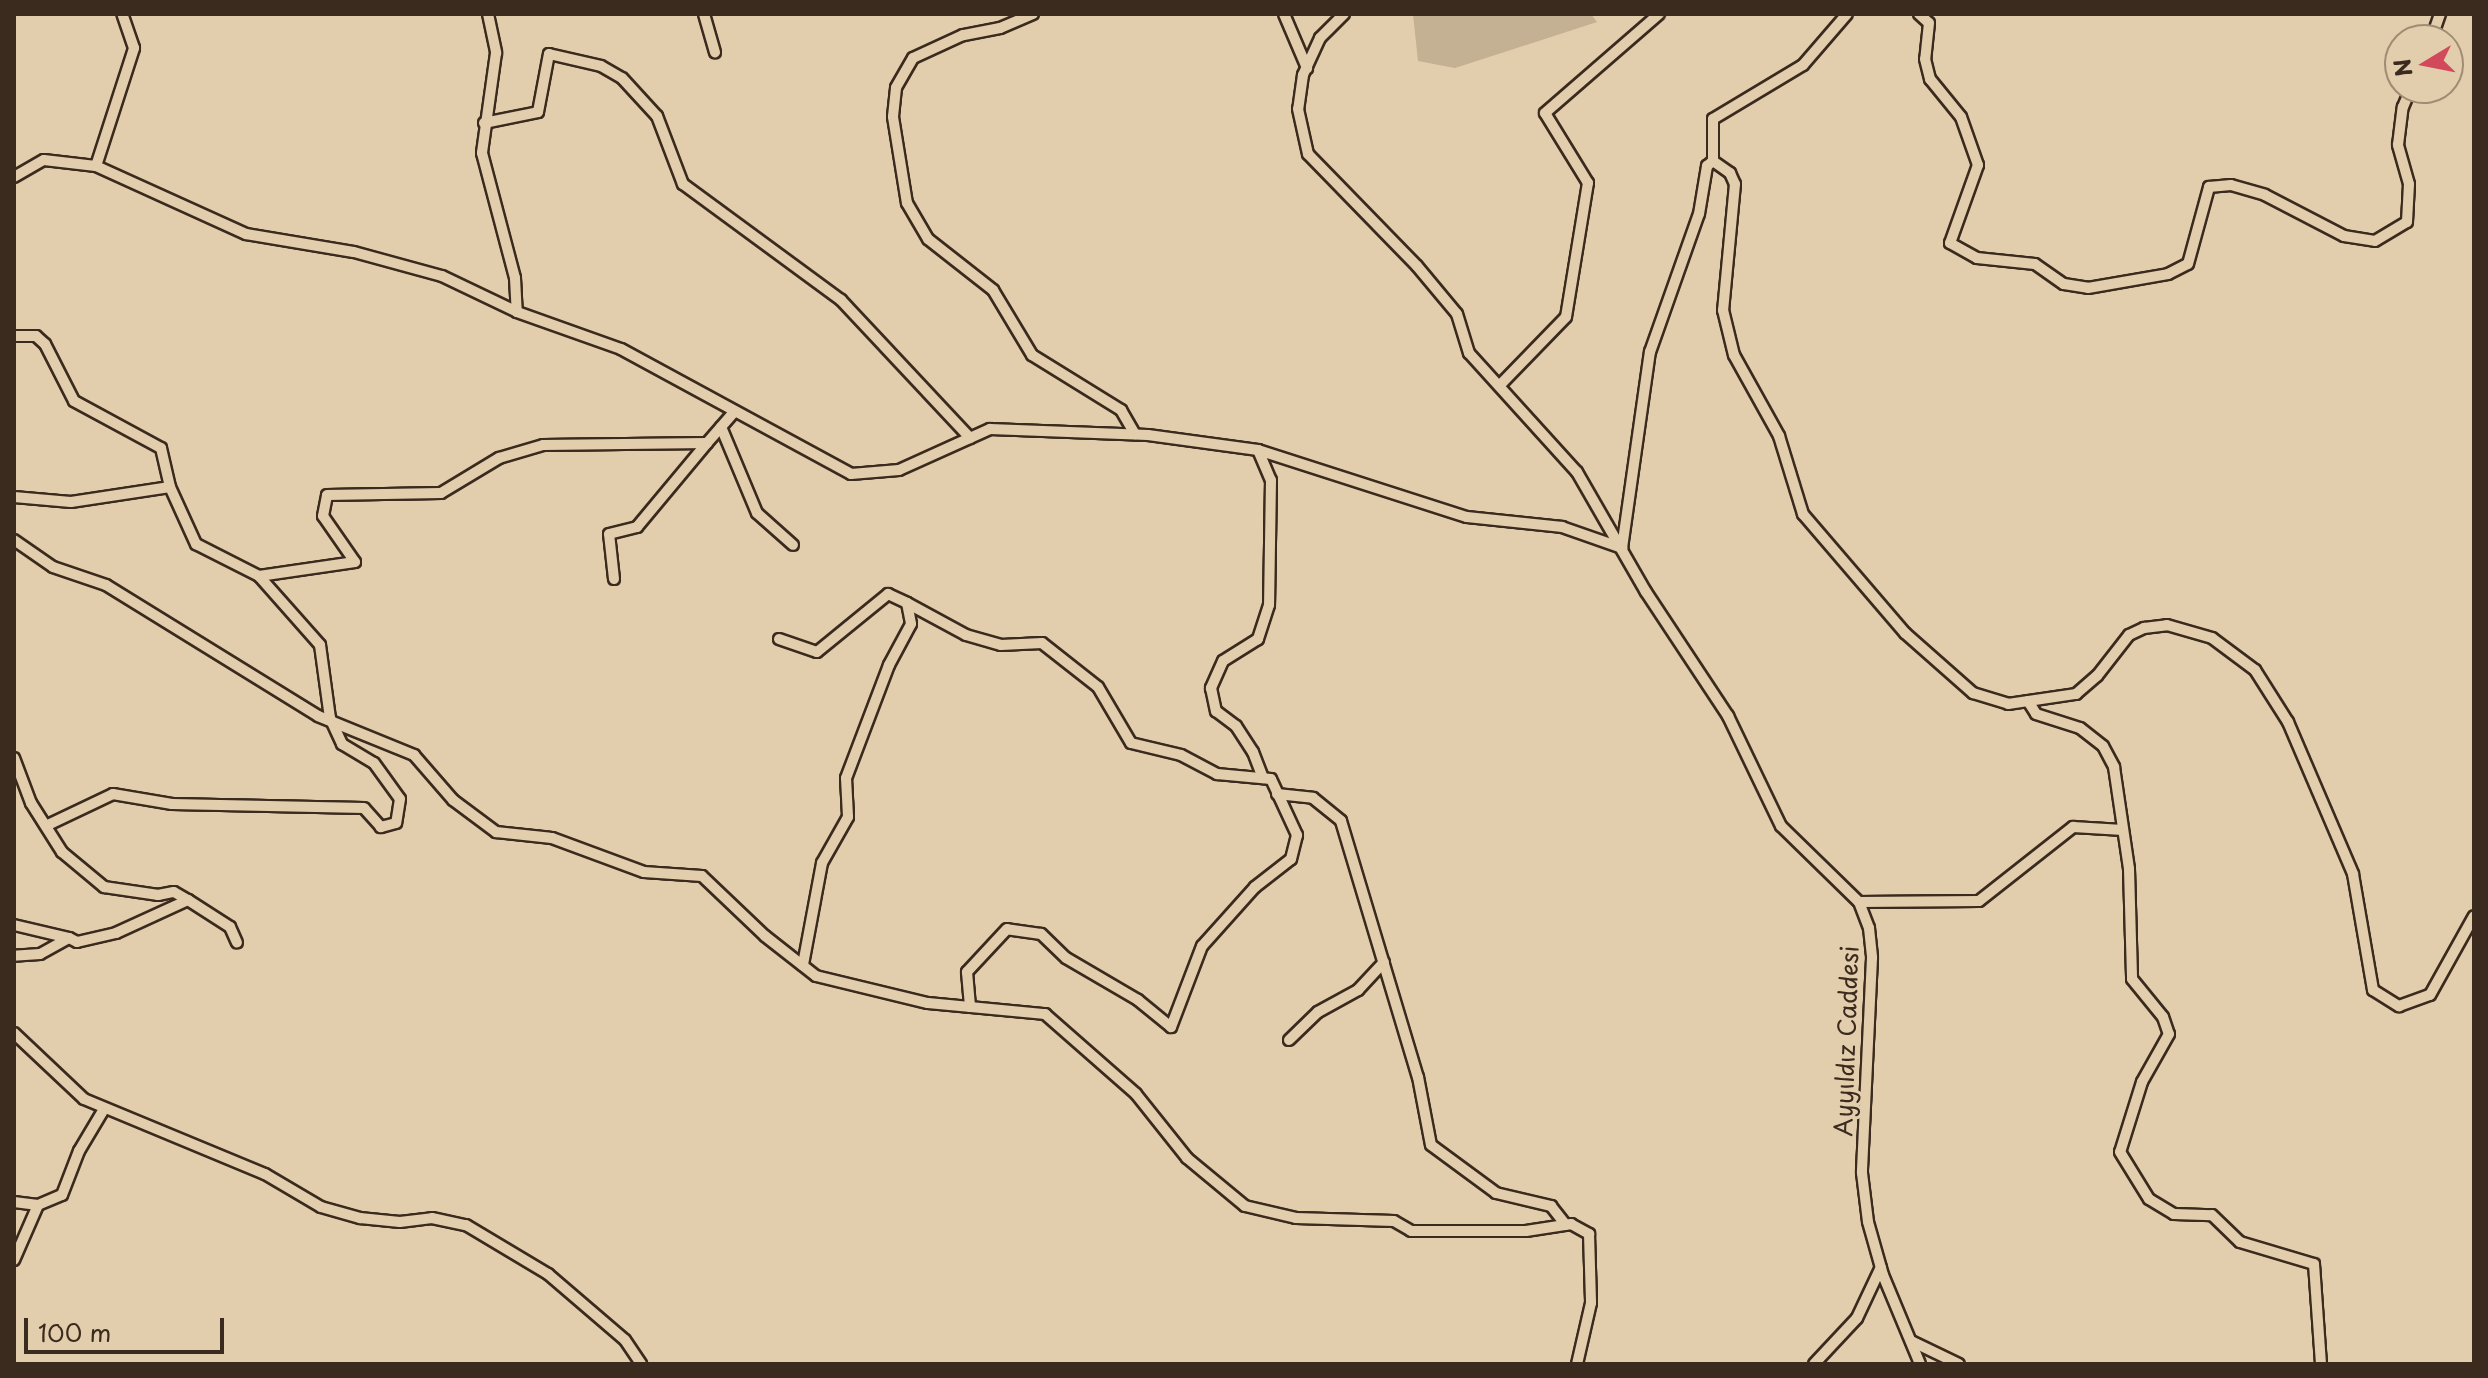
<!DOCTYPE html>
<meta charset="utf-8">
<style>
body{margin:0}
#map{position:relative;width:2488px;height:1378px;overflow:hidden;background:#e2ceac;font-family:"Playpen Sans",sans-serif}
div>[style]{position:absolute}
[style*='--x']{left:calc(var(--x)*1px);top:calc(var(--y)*1px);width:calc(var(--w)*1px);rotate:calc(var(--a)*1deg)}
.green>*{inset:0;background:#c4b092}
.roads{filter:drop-shadow(2px 0 #3b2a1e) drop-shadow(-2px 0 #3b2a1e) drop-shadow(0 2px #3b2a1e) drop-shadow(0 -2px #3b2a1e)}
.street>*{height:10px;margin:-5px;padding:0 5px;transform-origin:5px;border-radius:5px;background:#e2ceac}
span{translate:-50% -50%;white-space:nowrap;text-align:center;line-height:1.15;-webkit-text-stroke:6px #e2ceac;paint-order:stroke}
.street-label{font-size:24px;color:#3b2a1e}
.frame{position:absolute;inset:0;border:16px solid #3b2a1e;pointer-events:none}
.north{position:absolute;left:2384px;top:24px;width:80px;height:80px;box-sizing:border-box;background:#e2ceac;border:2px solid #9f8c73;border-radius:50%;rotate:260deg;font-size:22px;font-weight:700;line-height:32px;text-align:center;color:#3b2a1e}
.north::after{content:'';display:block;margin:auto;width:28px;height:36px;background:#d1495b;clip-path:polygon(50% 0,100% 100%,50% 72%,0 100%)}
.scale{position:absolute;left:24px;top:1318px;width:200px;height:36px;box-sizing:border-box;border:4px solid #3b2a1e;border-top:0;padding-left:10px;font-size:24px;line-height:28px;white-space:nowrap;color:#3b2a1e;-webkit-text-stroke:6px #e2ceac;paint-order:stroke}
</style>
<div id="map">
<div class="green">
<i style="clip-path:polygon(1413px 14px,1591px 14px,1597px 22px,1455px 68px,1418px 61px)"></i>
</div>
<div class="roads">
<div class="street">
<i style="--x:488;--y:14;--w:40;--a:78"></i>
<i style="--x:496;--y:53;--w:101;--a:98"></i>
<i style="--x:482;--y:153;--w:129;--a:75.2"></i>
<i style="--x:515;--y:278;--w:34;--a:87"></i>
<i style="--x:704;--y:14;--w:40;--a:74"></i>
<i style="--x:1033;--y:14;--w:36;--a:157"></i>
<i style="--x:1000;--y:28;--w:38;--a:169"></i>
<i style="--x:963;--y:35;--w:55;--a:155.3"></i>
<i style="--x:913;--y:58;--w:34;--a:120"></i>
<i style="--x:896;--y:88;--w:29;--a:96"></i>
<i style="--x:893;--y:117;--w:87;--a:80.8"></i>
<i style="--x:907;--y:203;--w:42;--a:59.7"></i>
<i style="--x:928;--y:239;--w:83;--a:38.1"></i>
<i style="--x:993;--y:290;--w:76;--a:59"></i>
<i style="--x:1032;--y:355;--w:105;--a:31.7"></i>
<i style="--x:1121;--y:410;--w:28;--a:60"></i>
<i style="--x:1284;--y:14;--w:59;--a:66.9"></i>
<i style="--x:1344;--y:14;--w:34;--a:135"></i>
<i style="--x:1320;--y:38;--w:41;--a:114.7"></i>
<i style="--x:1303;--y:75;--w:34;--a:98"></i>
<i style="--x:1298;--y:109;--w:46;--a:77.5"></i>
<i style="--x:1308;--y:154;--w:156;--a:45.8"></i>
<i style="--x:1417;--y:266;--w:62;--a:50.2"></i>
<i style="--x:1457;--y:314;--w:41;--a:72.9"></i>
<i style="--x:1469;--y:353;--w:161;--a:47.8"></i>
<i style="--x:1577;--y:472;--w:138;--a:60.1"></i>
<i style="--x:1646;--y:592;--w:149;--a:56.5"></i>
<i style="--x:1728;--y:716;--w:122;--a:64.3"></i>
<i style="--x:1781;--y:826;--w:109;--a:44.3"></i>
<i style="--x:1859;--y:902;--w:28;--a:69"></i>
<i style="--x:1869;--y:928;--w:30;--a:84"></i>
<i style="--x:1872;--y:958;--w:215;--a:92.7"></i>
<i style="--x:1862;--y:1173;--w:49;--a:83"></i>
<i style="--x:1868;--y:1222;--w:55;--a:74.2"></i>
<i style="--x:1883;--y:1275;--w:96;--a:67.4"></i>
<i style="--x:1919;--y:14;--w:13;--a:42"></i>
<i style="--x:1929;--y:23;--w:36;--a:96"></i>
<i style="--x:1925;--y:59;--w:21;--a:76"></i>
<i style="--x:1930;--y:79;--w:49;--a:50.8"></i>
<i style="--x:1961;--y:117;--w:51;--a:70.5"></i>
<i style="--x:1978;--y:165;--w:83;--a:109.7"></i>
<i style="--x:1950;--y:243;--w:31;--a:29"></i>
<i style="--x:1977;--y:258;--w:58;--a:5.9"></i>
<i style="--x:2035;--y:264;--w:35;--a:35"></i>
<i style="--x:2064;--y:284;--w:24;--a:9"></i>
<i style="--x:2088;--y:288;--w:81;--a:-9.9"></i>
<i style="--x:2168;--y:274;--w:22;--a:-27"></i>
<i style="--x:2188;--y:264;--w:80;--a:-74.7"></i>
<i style="--x:2209;--y:187;--w:22;--a:-5"></i>
<i style="--x:2231;--y:185;--w:35;--a:16"></i>
<i style="--x:2265;--y:195;--w:89;--a:27.4"></i>
<i style="--x:2344;--y:236;--w:31;--a:9"></i>
<i style="--x:2375;--y:241;--w:37;--a:-31"></i>
<i style="--x:2407;--y:222;--w:38;--a:-87"></i>
<i style="--x:2409;--y:184;--w:41;--a:-105.8"></i>
<i style="--x:2398;--y:145;--w:38;--a:-83"></i>
<i style="--x:2403;--y:107;--w:21;--a:-67"></i>
<i style="--x:2431;--y:40;--w:28;--a:-71"></i>
<i style="--x:484;--y:123;--w:55;--a:-11.5"></i>
<i style="--x:538;--y:112;--w:59;--a:-79.3"></i>
<i style="--x:549;--y:54;--w:53;--a:13"></i>
<i style="--x:601;--y:66;--w:24;--a:30"></i>
<i style="--x:622;--y:78;--w:52;--a:47.4"></i>
<i style="--x:657;--y:116;--w:73;--a:69.1"></i>
<i style="--x:683;--y:184;--w:196;--a:36.3"></i>
<i style="--x:841;--y:300;--w:189;--a:46.9"></i>
<i style="--x:1713;--y:161;--w:42;--a:-90"></i>
<i style="--x:1713;--y:119;--w:105;--a:-31"></i>
<i style="--x:1803;--y:65;--w:67;--a:-49.2"></i>
<i style="--x:96;--y:166;--w:124;--a:-72.1"></i>
<i style="--x:134;--y:48;--w:36;--a:-109"></i>
<i style="--x:14;--y:177;--w:34;--a:-30"></i>
<i style="--x:44;--y:160;--w:52;--a:6.6"></i>
<i style="--x:96;--y:166;--w:165;--a:24.4"></i>
<i style="--x:246;--y:234;--w:109;--a:9.5"></i>
<i style="--x:354;--y:252;--w:91;--a:15.3"></i>
<i style="--x:442;--y:276;--w:83;--a:25.6"></i>
<i style="--x:517;--y:312;--w:110;--a:19.6"></i>
<i style="--x:621;--y:349;--w:262;--a:28.5"></i>
<i style="--x:851;--y:474;--w:48;--a:-4.8"></i>
<i style="--x:899;--y:470;--w:100;--a:-24.3"></i>
<i style="--x:990;--y:429;--w:158;--a:2.2"></i>
<i style="--x:1148;--y:435;--w:111;--a:7.8"></i>
<i style="--x:1258;--y:450;--w:219;--a:17.8"></i>
<i style="--x:1467;--y:517;--w:96;--a:6"></i>
<i style="--x:1562;--y:527;--w:64;--a:19.3"></i>
<i style="--x:14;--y:336;--w:22;--a:0"></i>
<i style="--x:36;--y:336;--w:12;--a:42"></i>
<i style="--x:45;--y:344;--w:64;--a:63"></i>
<i style="--x:74;--y:401;--w:99;--a:28.4"></i>
<i style="--x:161;--y:448;--w:40;--a:77"></i>
<i style="--x:170;--y:487;--w:63;--a:65.5"></i>
<i style="--x:196;--y:544;--w:71;--a:26.9"></i>
<i style="--x:259;--y:576;--w:92;--a:48.5"></i>
<i style="--x:320;--y:645;--w:74;--a:82.2"></i>
<i style="--x:330;--y:718;--w:29;--a:65"></i>
<i style="--x:342;--y:744;--w:37;--a:31"></i>
<i style="--x:374;--y:763;--w:44;--a:54.2"></i>
<i style="--x:400;--y:799;--w:24;--a:99"></i>
<i style="--x:396;--y:823;--w:16;--a:165"></i>
<i style="--x:381;--y:827;--w:25;--a:-132"></i>
<i style="--x:364;--y:808;--w:192;--a:-178.8"></i>
<i style="--x:172;--y:804;--w:60;--a:-170.4"></i>
<i style="--x:113;--y:794;--w:74;--a:154.5"></i>
<i style="--x:1501;--y:384;--w:93;--a:-45.9"></i>
<i style="--x:1566;--y:317;--w:136;--a:-80.7"></i>
<i style="--x:1588;--y:183;--w:82;--a:-121.6"></i>
<i style="--x:1545;--y:113;--w:151;--a:-41"></i>
<i style="--x:721;--y:427;--w:93;--a:67.3"></i>
<i style="--x:757;--y:513;--w:48;--a:41.6"></i>
<i style="--x:1258;--y:450;--w:33;--a:67"></i>
<i style="--x:1271;--y:480;--w:125;--a:90.9"></i>
<i style="--x:1269;--y:605;--w:36;--a:108"></i>
<i style="--x:1258;--y:639;--w:41;--a:147.8"></i>
<i style="--x:1223;--y:661;--w:30;--a:114"></i>
<i style="--x:1211;--y:688;--w:24;--a:78"></i>
<i style="--x:1216;--y:711;--w:25;--a:37"></i>
<i style="--x:1236;--y:726;--w:31;--a:57"></i>
<i style="--x:1253;--y:752;--w:28;--a:69"></i>
<i style="--x:14;--y:497;--w:57;--a:5"></i>
<i style="--x:71;--y:502;--w:100;--a:-8.6"></i>
<i style="--x:14;--y:540;--w:47;--a:34.7"></i>
<i style="--x:53;--y:567;--w:56;--a:18.8"></i>
<i style="--x:106;--y:585;--w:249;--a:31.7"></i>
<i style="--x:318;--y:716;--w:104;--a:22.1"></i>
<i style="--x:414;--y:755;--w:60;--a:49.1"></i>
<i style="--x:453;--y:800;--w:54;--a:36.7"></i>
<i style="--x:496;--y:832;--w:56;--a:6.1"></i>
<i style="--x:552;--y:838;--w:98;--a:20.3"></i>
<i style="--x:644;--y:872;--w:58;--a:3.9"></i>
<i style="--x:702;--y:876;--w:87;--a:43.6"></i>
<i style="--x:765;--y:936;--w:65;--a:38.1"></i>
<i style="--x:816;--y:976;--w:115;--a:13.6"></i>
<i style="--x:928;--y:1003;--w:118;--a:5.4"></i>
<i style="--x:1045;--y:1014;--w:121;--a:41.3"></i>
<i style="--x:1136;--y:1094;--w:82;--a:51.4"></i>
<i style="--x:1187;--y:1158;--w:75;--a:39.6"></i>
<i style="--x:1245;--y:1206;--w:52;--a:13.2"></i>
<i style="--x:1296;--y:1218;--w:98;--a:1.8"></i>
<i style="--x:1394;--y:1221;--w:20;--a:30"></i>
<i style="--x:1411;--y:1231;--w:115;--a:0"></i>
<i style="--x:1526;--y:1231;--w:46;--a:-8.8"></i>
<i style="--x:1571;--y:1224;--w:21;--a:29"></i>
<i style="--x:1589;--y:1234;--w:69;--a:88.3"></i>
<i style="--x:1591;--y:1303;--w:63;--a:102.9"></i>
<i style="--x:1622;--y:548;--w:198;--a:-81.9"></i>
<i style="--x:1650;--y:352;--w:146;--a:-70.5"></i>
<i style="--x:1699;--y:214;--w:49;--a:-80.5"></i>
<i style="--x:1707;--y:166;--w:8;--a:-40"></i>
<i style="--x:1713;--y:161;--w:21;--a:35"></i>
<i style="--x:1730;--y:173;--w:12;--a:66"></i>
<i style="--x:1735;--y:184;--w:127;--a:95.4"></i>
<i style="--x:1723;--y:310;--w:46;--a:76.3"></i>
<i style="--x:1734;--y:355;--w:93;--a:60.9"></i>
<i style="--x:1779;--y:436;--w:82;--a:72.9"></i>
<i style="--x:1803;--y:514;--w:157;--a:49.4"></i>
<i style="--x:1905;--y:633;--w:91;--a:41.4"></i>
<i style="--x:1973;--y:693;--w:37;--a:17"></i>
<i style="--x:2008;--y:704;--w:69;--a:-8.4"></i>
<i style="--x:2076;--y:694;--w:28;--a:-41"></i>
<i style="--x:2097;--y:676;--w:52;--a:-52"></i>
<i style="--x:2129;--y:635;--w:17;--a:-25"></i>
<i style="--x:2144;--y:628;--w:23;--a:-7"></i>
<i style="--x:2167;--y:625;--w:47;--a:16.1"></i>
<i style="--x:2212;--y:638;--w:54;--a:36.7"></i>
<i style="--x:2255;--y:670;--w:62;--a:57.6"></i>
<i style="--x:2288;--y:722;--w:165;--a:66.8"></i>
<i style="--x:2353;--y:874;--w:118;--a:80.2"></i>
<i style="--x:2373;--y:990;--w:31;--a:32"></i>
<i style="--x:2399;--y:1006;--w:33;--a:-20"></i>
<i style="--x:2430;--y:995;--w:90;--a:-60.9"></i>
<i style="--x:259;--y:576;--w:97;--a:-8.3"></i>
<i style="--x:355;--y:562;--w:56;--a:-124.8"></i>
<i style="--x:323;--y:516;--w:21;--a:-79"></i>
<i style="--x:327;--y:495;--w:114;--a:-1"></i>
<i style="--x:441;--y:493;--w:68;--a:-31.1"></i>
<i style="--x:499;--y:458;--w:46;--a:-16.5"></i>
<i style="--x:543;--y:445;--w:164;--a:-0.7"></i>
<i style="--x:707;--y:443;--w:41;--a:-48.9"></i>
<i style="--x:614;--y:579;--w:45;--a:-96.3"></i>
<i style="--x:609;--y:534;--w:29;--a:-14"></i>
<i style="--x:637;--y:527;--w:109;--a:-50.2"></i>
<i style="--x:907;--y:603;--w:67;--a:28.5"></i>
<i style="--x:966;--y:635;--w:36;--a:16"></i>
<i style="--x:1001;--y:645;--w:41;--a:-2.8"></i>
<i style="--x:1042;--y:643;--w:71;--a:38.2"></i>
<i style="--x:1098;--y:687;--w:65;--a:59.5"></i>
<i style="--x:1131;--y:743;--w:51;--a:13.5"></i>
<i style="--x:1181;--y:755;--w:41;--a:27.8"></i>
<i style="--x:1217;--y:774;--w:54;--a:5.3"></i>
<i style="--x:1271;--y:779;--w:62;--a:65.1"></i>
<i style="--x:1297;--y:835;--w:25;--a:104"></i>
<i style="--x:1291;--y:859;--w:46;--a:142.1"></i>
<i style="--x:1255;--y:887;--w:79;--a:131.9"></i>
<i style="--x:1202;--y:946;--w:87;--a:110.9"></i>
<i style="--x:1171;--y:1027;--w:43;--a:-140.7"></i>
<i style="--x:1138;--y:1000;--w:83;--a:-149.7"></i>
<i style="--x:1066;--y:958;--w:35;--a:-136"></i>
<i style="--x:1041;--y:934;--w:34;--a:-172"></i>
<i style="--x:1007;--y:929;--w:59;--a:132.9"></i>
<i style="--x:967;--y:972;--w:35;--a:85"></i>
<i style="--x:779;--y:639;--w:40;--a:18.9"></i>
<i style="--x:817;--y:652;--w:92;--a:-39.2"></i>
<i style="--x:888;--y:594;--w:21;--a:25"></i>
<i style="--x:907;--y:603;--w:21;--a:79"></i>
<i style="--x:911;--y:624;--w:47;--a:118.2"></i>
<i style="--x:889;--y:665;--w:121;--a:110.8"></i>
<i style="--x:846;--y:778;--w:39;--a:87"></i>
<i style="--x:848;--y:817;--w:53;--a:119.5"></i>
<i style="--x:822;--y:863;--w:104;--a:100.6"></i>
<i style="--x:2028;--y:701;--w:15;--a:58"></i>
<i style="--x:2036;--y:714;--w:46;--a:17.7"></i>
<i style="--x:2080;--y:728;--w:29;--a:38"></i>
<i style="--x:2103;--y:746;--w:24;--a:62"></i>
<i style="--x:2114;--y:767;--w:103;--a:81.6"></i>
<i style="--x:2129;--y:869;--w:110;--a:88.4"></i>
<i style="--x:2132;--y:979;--w:49;--a:50.8"></i>
<i style="--x:2163;--y:1017;--w:18;--a:71"></i>
<i style="--x:2169;--y:1034;--w:55;--a:119.4"></i>
<i style="--x:2142;--y:1082;--w:73;--a:107.4"></i>
<i style="--x:2120;--y:1152;--w:55;--a:58.3"></i>
<i style="--x:2149;--y:1199;--w:29;--a:31"></i>
<i style="--x:2174;--y:1214;--w:38;--a:2"></i>
<i style="--x:2212;--y:1215;--w:39;--a:44"></i>
<i style="--x:2240;--y:1242;--w:77;--a:16.6"></i>
<i style="--x:2314;--y:1264;--w:100;--a:86"></i>
<i style="--x:14;--y:758;--w:48;--a:69.3"></i>
<i style="--x:31;--y:803;--w:58;--a:57.7"></i>
<i style="--x:62;--y:852;--w:55;--a:39.8"></i>
<i style="--x:104;--y:887;--w:55;--a:8.4"></i>
<i style="--x:158;--y:895;--w:16;--a:-11"></i>
<i style="--x:174;--y:892;--w:16;--a:30"></i>
<i style="--x:188;--y:900;--w:79;--a:155.4"></i>
<i style="--x:116;--y:933;--w:40;--a:167"></i>
<i style="--x:77;--y:942;--w:9;--a:-153"></i>
<i style="--x:69;--y:938;--w:33;--a:151"></i>
<i style="--x:40;--y:954;--w:26;--a:176"></i>
<i style="--x:1277;--y:794;--w:36;--a:6"></i>
<i style="--x:1313;--y:798;--w:36;--a:39"></i>
<i style="--x:1341;--y:821;--w:267;--a:73.3"></i>
<i style="--x:1418;--y:1077;--w:69;--a:79.2"></i>
<i style="--x:1431;--y:1145;--w:81;--a:36.4"></i>
<i style="--x:1496;--y:1193;--w:57;--a:13.3"></i>
<i style="--x:1551;--y:1206;--w:24;--a:52"></i>
<i style="--x:188;--y:900;--w:50;--a:32.7"></i>
<i style="--x:230;--y:927;--w:17;--a:66"></i>
<i style="--x:1859;--y:902;--w:120;--a:-0.5"></i>
<i style="--x:1979;--y:901;--w:120;--a:-38.2"></i>
<i style="--x:2073;--y:827;--w:50;--a:3.4"></i>
<i style="--x:14;--y:925;--w:57;--a:13.3"></i>
<i style="--x:14;--y:1033;--w:96;--a:43.3"></i>
<i style="--x:84;--y:1099;--w:196;--a:22.5"></i>
<i style="--x:265;--y:1174;--w:65;--a:30.5"></i>
<i style="--x:321;--y:1207;--w:41;--a:15.8"></i>
<i style="--x:360;--y:1218;--w:40;--a:5.7"></i>
<i style="--x:400;--y:1222;--w:32;--a:-7"></i>
<i style="--x:432;--y:1218;--w:35;--a:12"></i>
<i style="--x:466;--y:1225;--w:96;--a:30.9"></i>
<i style="--x:548;--y:1274;--w:101;--a:40.6"></i>
<i style="--x:625;--y:1340;--w:29;--a:56"></i>
<i style="--x:1289;--y:1040;--w:40;--a:-44"></i>
<i style="--x:1318;--y:1012;--w:46;--a:-28.8"></i>
<i style="--x:1358;--y:990;--w:38;--a:-47"></i>
<i style="--x:14;--y:1202;--w:24;--a:7"></i>
<i style="--x:38;--y:1205;--w:26;--a:-23"></i>
<i style="--x:62;--y:1195;--w:47;--a:-68.9"></i>
<i style="--x:79;--y:1151;--w:49;--a:-59.2"></i>
<i style="--x:14;--y:1260;--w:60;--a:-66.4"></i>
<i style="--x:1911;--y:1341;--w:53;--a:25.6"></i>
<i style="--x:1814;--y:1364;--w:63;--a:-46.9"></i>
<i style="--x:1857;--y:1318;--w:56;--a:-64.8"></i>
</div>
</div>
<div class="street-label">
<span style="left:1846px;top:1041px;rotate:-88deg">Ayyıldız Caddesi</span>
</div>
<div class="frame"></div>
<div class="north">N</div>
<div class="scale">100 m</div>
</div>
